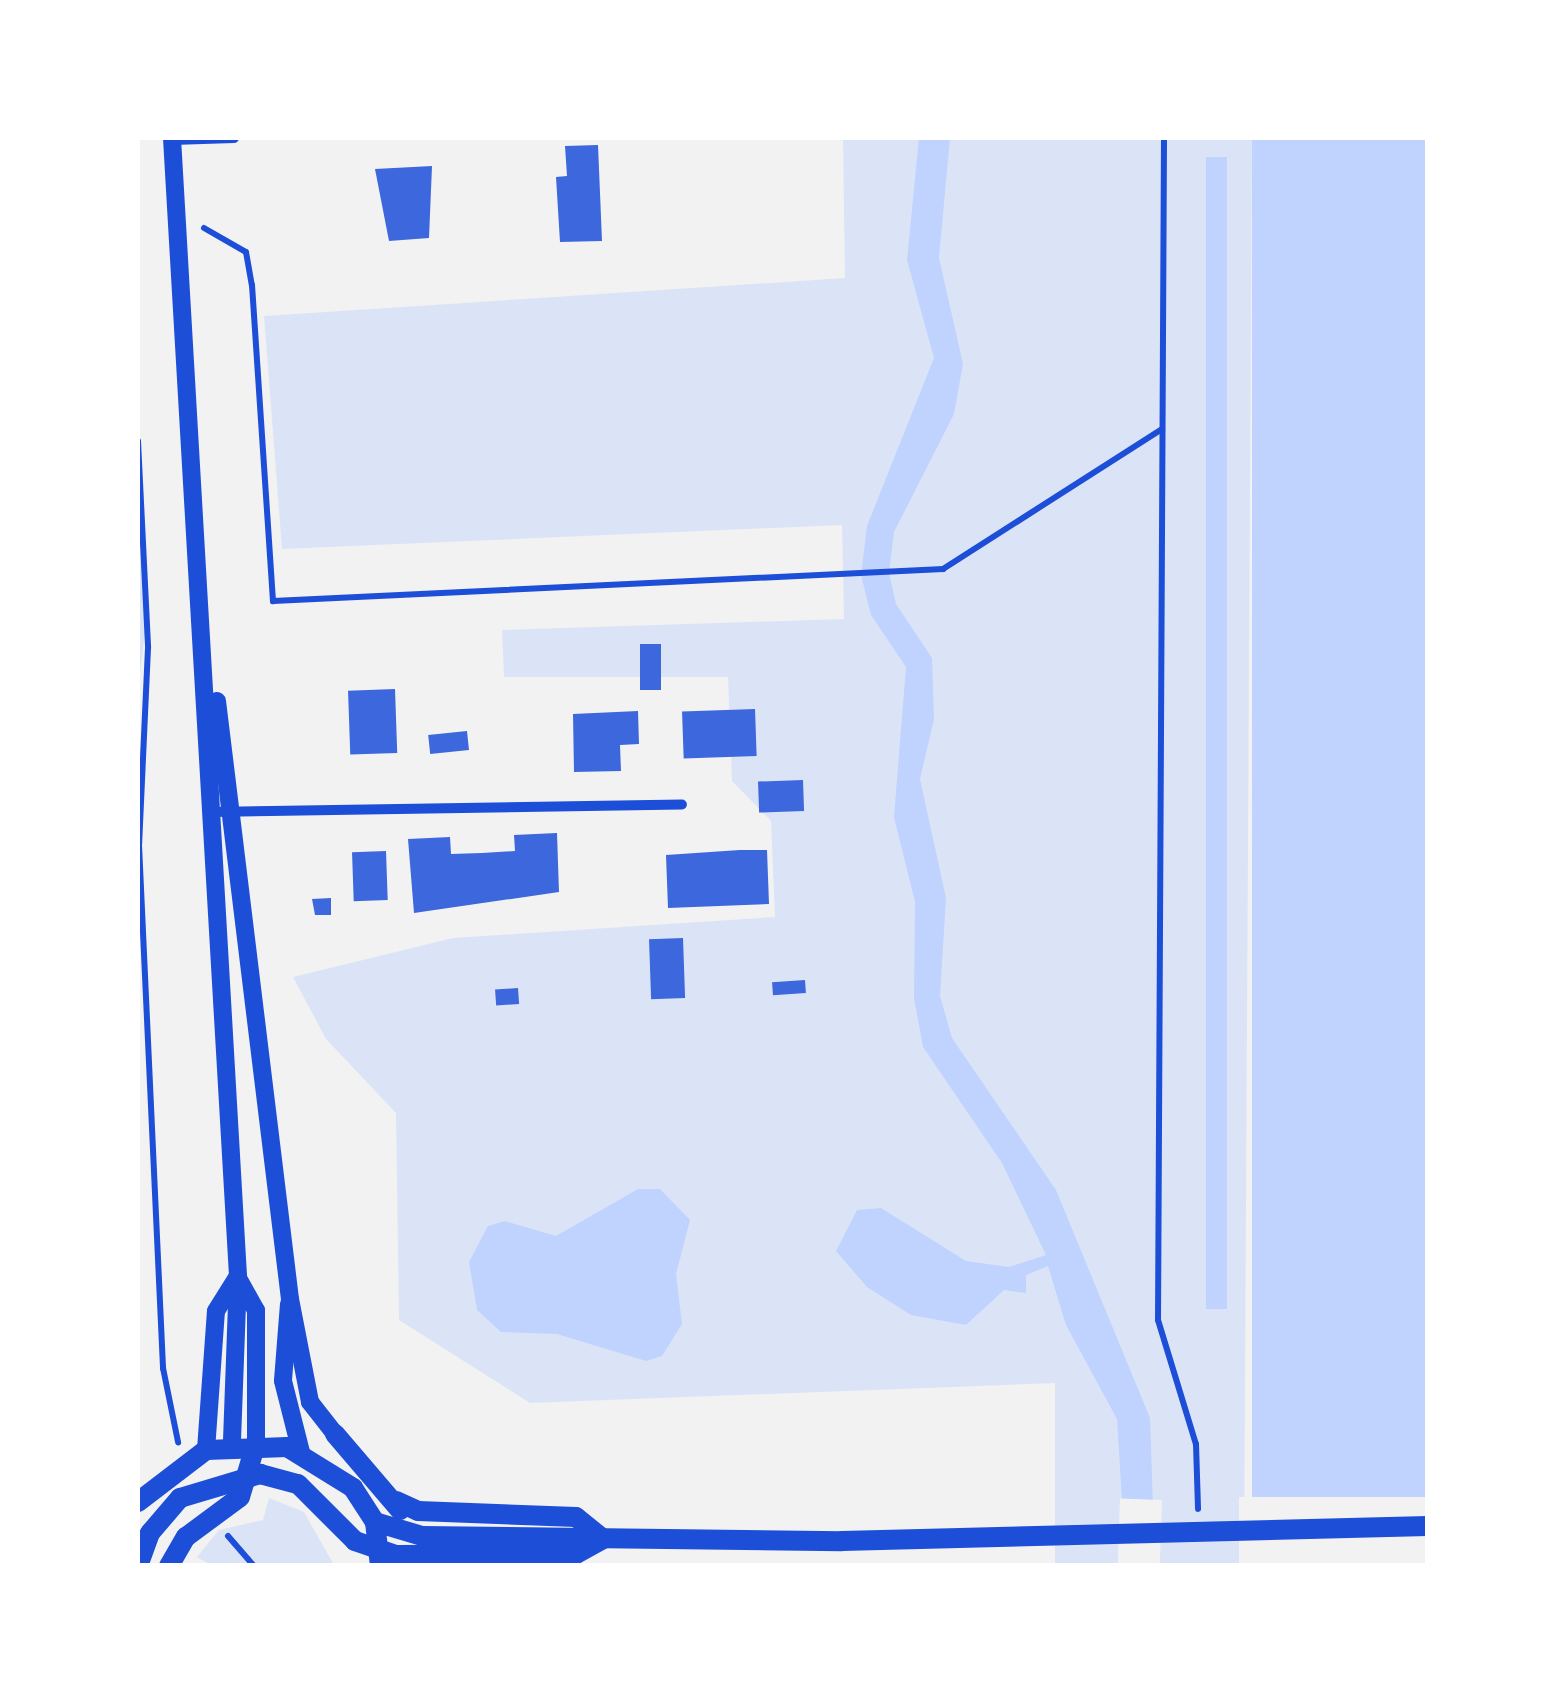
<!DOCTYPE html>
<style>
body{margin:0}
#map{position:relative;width:1565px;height:1703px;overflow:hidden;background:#f2f2f2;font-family:Overpass,sans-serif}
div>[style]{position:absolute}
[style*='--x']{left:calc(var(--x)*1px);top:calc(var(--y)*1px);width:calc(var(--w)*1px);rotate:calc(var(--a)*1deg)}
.green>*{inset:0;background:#dbe4f7}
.water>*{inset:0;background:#bfd3fe;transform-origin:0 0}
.pier>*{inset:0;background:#f2f2f2;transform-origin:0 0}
.building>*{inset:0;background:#3d67dc;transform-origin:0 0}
.path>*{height:6px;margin:-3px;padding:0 3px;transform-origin:3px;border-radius:3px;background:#1d4ed8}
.minor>*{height:10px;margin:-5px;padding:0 5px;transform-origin:5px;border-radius:5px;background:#1d4ed8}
.tertiary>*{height:18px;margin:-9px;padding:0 9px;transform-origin:9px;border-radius:9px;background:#1d4ed8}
.secondary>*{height:20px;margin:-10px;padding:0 10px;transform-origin:10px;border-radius:10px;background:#1d4ed8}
span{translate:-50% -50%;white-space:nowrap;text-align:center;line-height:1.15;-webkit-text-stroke:8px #fff;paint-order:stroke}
.frame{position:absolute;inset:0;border:140px solid #fff;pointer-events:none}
</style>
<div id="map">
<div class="green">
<i style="clip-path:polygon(843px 138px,1252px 138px,1244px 1565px,1055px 1565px,1055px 1383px,530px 1403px,399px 1320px,396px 1113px,326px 1039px,293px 977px,453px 938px,775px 917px,771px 821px,732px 781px,728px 677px,504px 677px,502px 630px,844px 619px,842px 525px,282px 549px,264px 316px,845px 278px)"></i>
<i style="clip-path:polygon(138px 515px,145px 632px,138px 690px)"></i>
<i style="clip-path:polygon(269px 1498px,304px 1512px,334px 1565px,211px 1565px,197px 1557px,219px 1530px,263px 1520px)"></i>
</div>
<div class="water">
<i style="clip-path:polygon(919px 138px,950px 138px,939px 258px,963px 364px,954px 414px,894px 532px,889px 573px,896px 604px,932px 658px,934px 719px,920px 779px,946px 898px,940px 996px,952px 1038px,1056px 1190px,1150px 1418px,1155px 1565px,1126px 1565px,1117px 1419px,1066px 1325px,1048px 1266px,1026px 1275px,1026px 1293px,1004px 1290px,966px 1325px,911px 1315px,867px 1287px,836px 1251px,857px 1210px,881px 1208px,966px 1261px,1009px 1267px,1046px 1255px,1002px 1163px,923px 1047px,914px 998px,915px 902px,894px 817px,906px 667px,871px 615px,861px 575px,867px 526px,934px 358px,907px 260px)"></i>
<i style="left:1252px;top:138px;width:175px;height:1428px"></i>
<i style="left:1206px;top:157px;width:21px;height:1152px"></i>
<i style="clip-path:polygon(638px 1189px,660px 1189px,690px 1220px,676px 1274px,682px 1324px,662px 1356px,646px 1361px,557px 1334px,501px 1332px,477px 1310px,469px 1262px,488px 1226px,505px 1221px,556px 1236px)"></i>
</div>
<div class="pier">
<i style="left:1427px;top:1497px;width:69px;height:188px;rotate:90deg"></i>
<i style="left:1162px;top:1500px;width:66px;height:42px;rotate:92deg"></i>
</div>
<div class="building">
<i style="clip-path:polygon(598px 145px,602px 241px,560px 242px,556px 177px,567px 176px,565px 146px)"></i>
<i style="clip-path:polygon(432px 166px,429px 238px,389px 241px,375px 169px)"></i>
<i style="left:640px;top:644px;width:21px;height:46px"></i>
<i style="left:395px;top:689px;width:64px;height:47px;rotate:88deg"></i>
<i style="left:755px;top:709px;width:47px;height:73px;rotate:88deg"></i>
<i style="clip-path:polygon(638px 711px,639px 744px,620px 745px,621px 771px,574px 772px,573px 714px)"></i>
<i style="left:467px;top:731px;width:19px;height:39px;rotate:84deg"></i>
<i style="left:803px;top:780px;width:31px;height:45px;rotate:88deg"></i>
<i style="clip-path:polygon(557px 833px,559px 892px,414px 913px,408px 839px,450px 837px,451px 854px,482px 853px,515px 851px,514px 835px)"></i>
<i style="clip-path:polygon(740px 850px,767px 850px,769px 904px,668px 908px,666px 855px)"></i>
<i style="left:386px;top:851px;width:49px;height:34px;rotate:88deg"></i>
<i style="clip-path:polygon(331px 898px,331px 915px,315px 915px,312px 899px)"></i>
<i style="left:683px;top:938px;width:60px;height:34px;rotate:88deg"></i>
<i style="left:805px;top:980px;width:13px;height:33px;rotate:86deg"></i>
<i style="left:518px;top:988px;width:16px;height:23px;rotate:86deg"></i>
</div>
<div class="path">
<i style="--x:1164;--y:138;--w:1182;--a:90.29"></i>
<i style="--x:1158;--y:1320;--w:130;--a:73"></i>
<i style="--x:1196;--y:1444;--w:65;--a:88.2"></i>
<i style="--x:204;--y:228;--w:48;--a:29.7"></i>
<i style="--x:246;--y:252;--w:34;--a:80"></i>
<i style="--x:252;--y:285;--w:317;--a:86.2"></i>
<i style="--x:273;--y:601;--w:671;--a:-2.73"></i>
<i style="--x:943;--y:569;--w:260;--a:-32.6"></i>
<i style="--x:138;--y:441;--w:207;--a:87.2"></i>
<i style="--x:148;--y:648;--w:197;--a:92.6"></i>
<i style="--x:139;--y:845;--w:524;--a:87.37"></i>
<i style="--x:163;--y:1368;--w:76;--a:78.5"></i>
<i style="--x:228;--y:1536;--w:40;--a:49"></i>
</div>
<div class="minor">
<i style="--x:172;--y:140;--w:62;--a:-1.8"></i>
<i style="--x:211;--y:812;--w:471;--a:-0.9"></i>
</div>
<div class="tertiary">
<i style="--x:172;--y:138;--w:1141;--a:86.68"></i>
<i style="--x:238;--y:1277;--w:167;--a:92.1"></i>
<i style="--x:217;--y:701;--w:602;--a:83.04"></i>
<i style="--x:290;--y:1299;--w:105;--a:79"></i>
<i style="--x:310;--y:1402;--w:41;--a:52"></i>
<i style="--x:238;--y:1278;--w:37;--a:61"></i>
<i style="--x:256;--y:1310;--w:133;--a:90"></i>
<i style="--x:289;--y:1304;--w:77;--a:94.5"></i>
<i style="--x:283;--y:1381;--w:73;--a:75.8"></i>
<i style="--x:206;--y:1450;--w:139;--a:-85.9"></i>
<i style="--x:216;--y:1311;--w:39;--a:-58"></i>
</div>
<div class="secondary">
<i style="--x:335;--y:1434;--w:100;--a:49.5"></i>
<i style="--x:396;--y:1501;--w:24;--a:24"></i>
<i style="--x:418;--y:1511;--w:158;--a:2.2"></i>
<i style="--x:576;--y:1517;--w:35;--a:39"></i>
<i style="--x:138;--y:1502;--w:86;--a:-37.4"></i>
<i style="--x:206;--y:1450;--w:81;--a:-2.1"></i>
<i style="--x:287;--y:1447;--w:78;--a:31.8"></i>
<i style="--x:353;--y:1488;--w:40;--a:57.1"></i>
<i style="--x:375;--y:1522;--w:44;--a:83.5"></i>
<i style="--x:375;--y:1522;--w:49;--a:16.6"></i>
<i style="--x:422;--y:1536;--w:420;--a:0.7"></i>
<i style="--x:842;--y:1541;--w:586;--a:-1.47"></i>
<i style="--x:138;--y:1566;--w:35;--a:-70"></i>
<i style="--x:150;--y:1533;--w:46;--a:-49.4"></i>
<i style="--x:180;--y:1498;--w:84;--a:-16.7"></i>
<i style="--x:260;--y:1474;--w:39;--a:15"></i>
<i style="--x:298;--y:1484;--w:81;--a:45"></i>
<i style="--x:355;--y:1541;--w:43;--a:18.9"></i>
<i style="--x:396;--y:1555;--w:180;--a:-0.3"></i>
<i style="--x:576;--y:1554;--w:29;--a:-29"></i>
<i style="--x:169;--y:1566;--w:34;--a:-60"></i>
<i style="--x:186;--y:1537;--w:67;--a:-36.5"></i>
<i style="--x:240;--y:1497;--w:56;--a:-73.5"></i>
</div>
<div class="frame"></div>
</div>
